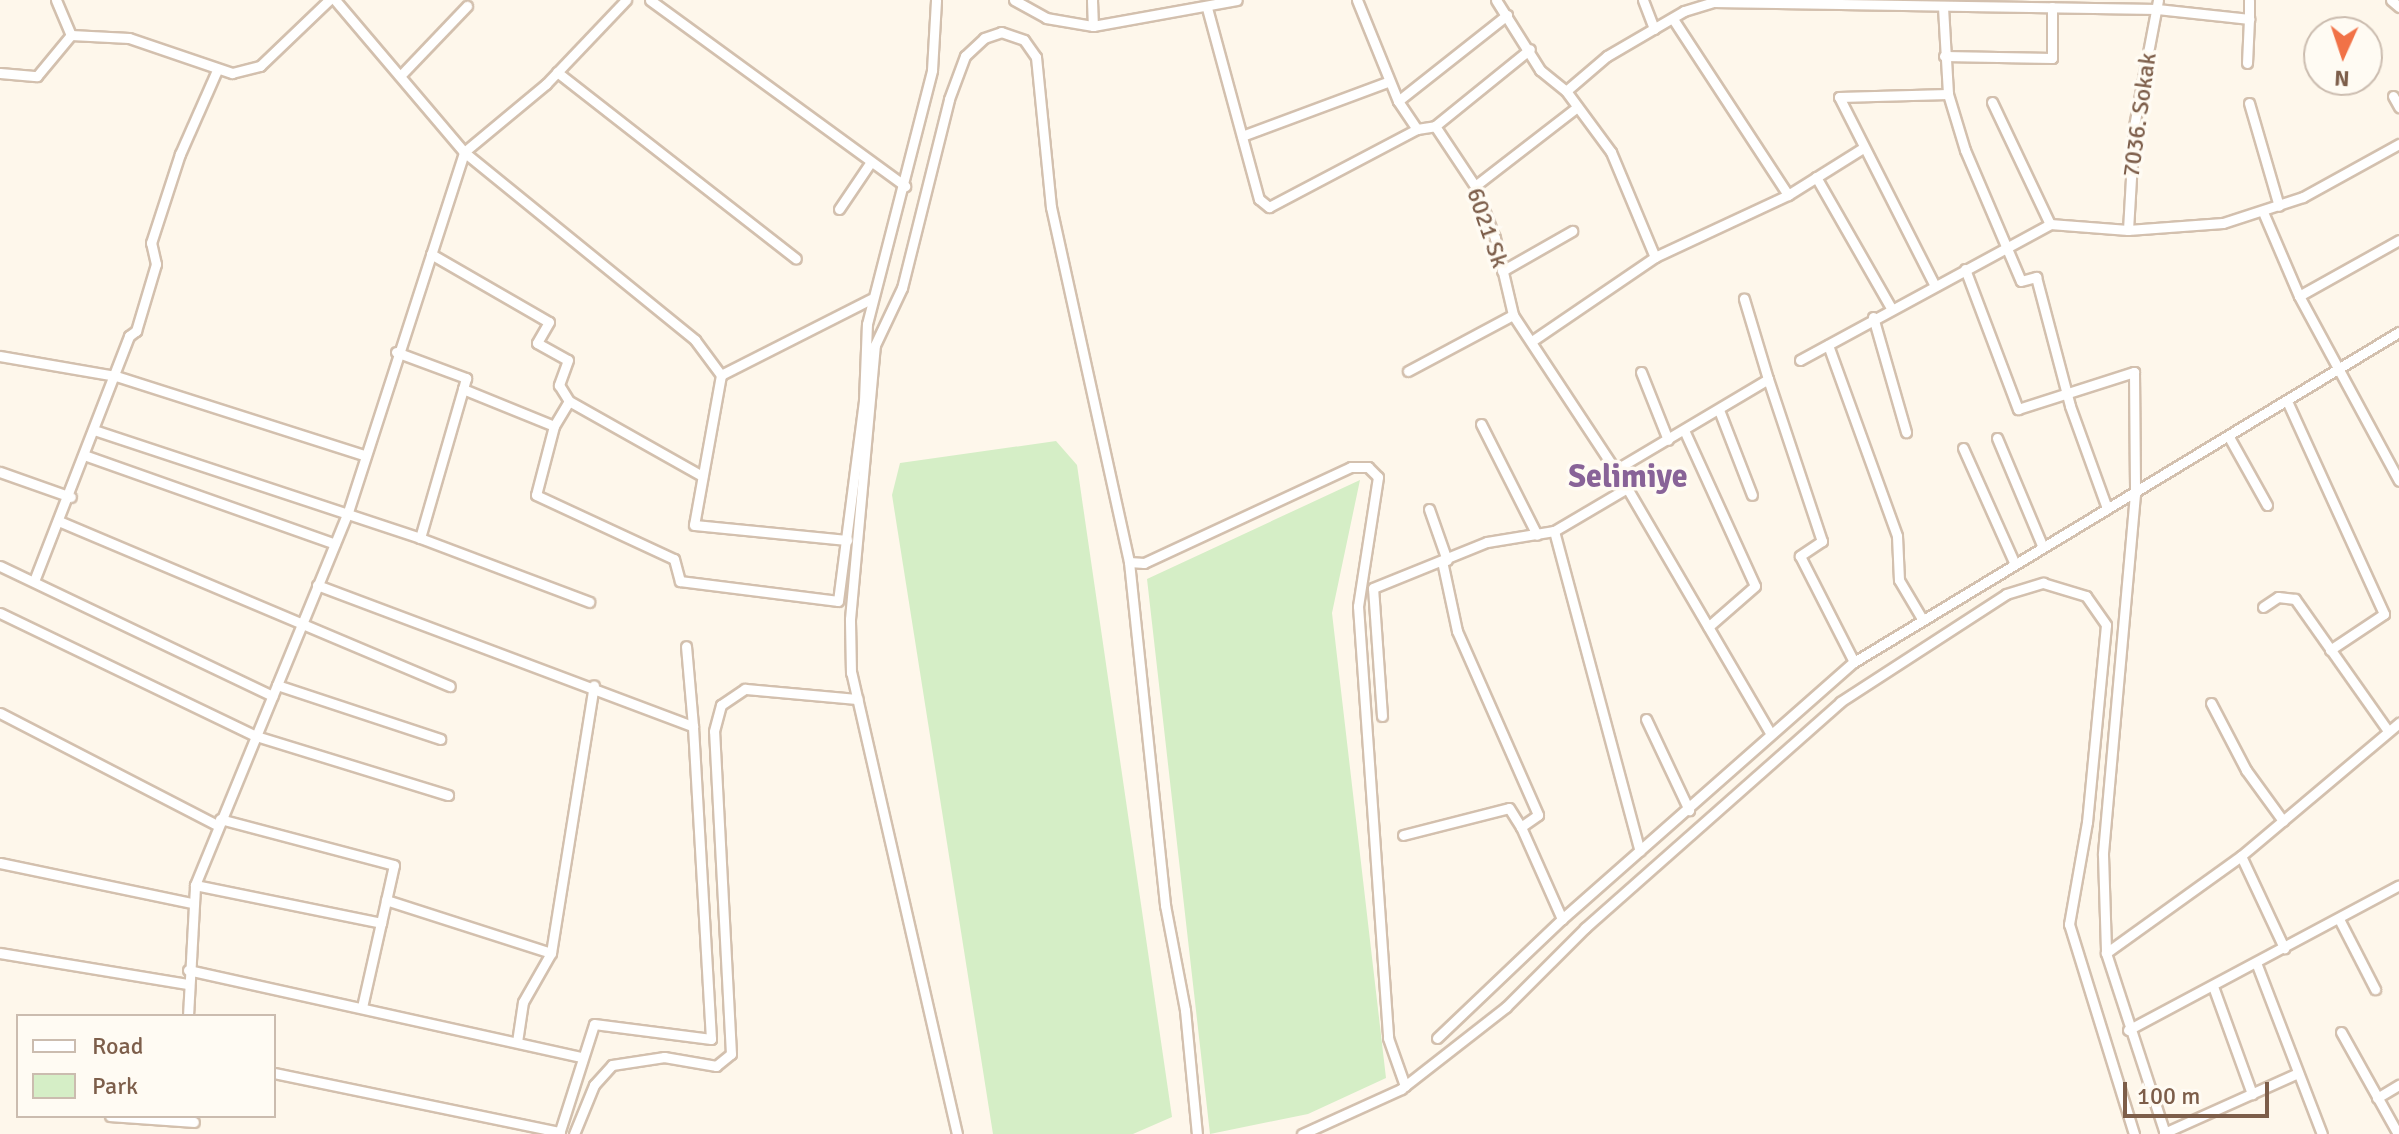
<!DOCTYPE html>
<style>
body{margin:0}
#map{position:relative;width:2399px;height:1134px;overflow:hidden;background:#fef7eb;font-family:Signika,sans-serif}
div>[style]{position:absolute}
[style*='--x']{left:calc(var(--x)*1px);top:calc(var(--y)*1px);width:calc(var(--w)*1px);rotate:calc(var(--a)*1deg)}
.green>*{inset:0;background:#d5eec6}
.roads{filter:drop-shadow(2px 0 #d3c0ae) drop-shadow(-2px 0 #d3c0ae) drop-shadow(0 2px #d3c0ae) drop-shadow(0 -2px #d3c0ae)}
.minor>*{height:9px;margin:-4.5px;padding:0 4.5px;transform-origin:4.5px;border-radius:4.5px;background:#fff}
span{translate:-50% -50%;white-space:nowrap;text-align:center;line-height:1.15;-webkit-text-stroke:7px #fffbf3;paint-order:stroke}
.street-label{font-size:24px;color:#7d5e4a}
.district-label{font-size:32px;color:#886398;font-weight:700}
.legend{position:absolute;left:16px;top:1014px;width:260px;height:104px;box-sizing:border-box;background:#fffbf3;border:2px solid #cbbcaf;margin:0;padding:10px 14px;list-style:none;font-size:24px;color:#7d5e4a}
.legend li{display:flex;align-items:center;gap:16px;height:40px}
.legend b{width:40px;border:2px solid #cbbcaf}
.north{position:absolute;left:2303px;top:16px;width:80px;height:80px;box-sizing:border-box;background:#fffbf3;border:2px solid #cbbcaf;border-radius:50%;rotate:183deg;font-size:22px;font-weight:700;line-height:32px;text-align:center;color:#7d5e4a}
.north::after{content:'';display:block;margin:auto;width:28px;height:36px;background:#f17247;clip-path:polygon(50% 0,100% 100%,50% 72%,0 100%)}
.scale{position:absolute;left:2123px;top:1082px;width:146px;height:36px;box-sizing:border-box;border:4px solid #7d5e4a;border-top:0;padding-left:10px;font-size:24px;line-height:28px;white-space:nowrap;color:#7d5e4a;-webkit-text-stroke:6px #fffbf3;paint-order:stroke}
</style>
<div id="map">
<div class="green">
<i style="clip-path:polygon(1056px 441px,1077px 465px,1172px 1117px,1133px 1134px,993px 1134px,892px 495px,900px 463px)"></i>
<i style="clip-path:polygon(1360px 480px,1332px 613px,1386px 1078px,1308px 1114px,1210px 1134px,1147px 579px)"></i>
</div>
<div class="roads">
<div class="minor">
<i style="--x:56;--y:0;--w:38;--a:67"></i>
<i style="--x:71;--y:35;--w:58;--a:3"></i>
<i style="--x:129;--y:38;--w:109;--a:18.8"></i>
<i style="--x:232;--y:73;--w:29;--a:-14"></i>
<i style="--x:260;--y:66;--w:95;--a:-43.7"></i>
<i style="--x:626;--y:0;--w:116;--a:133.6"></i>
<i style="--x:546;--y:84;--w:107;--a:140.3"></i>
<i style="--x:464;--y:152;--w:298;--a:39.1"></i>
<i style="--x:695;--y:340;--w:44;--a:53.4"></i>
<i style="--x:721;--y:375;--w:152;--a:100.2"></i>
<i style="--x:694;--y:525;--w:154;--a:5.6"></i>
<i style="--x:650;--y:0;--w:316;--a:36.1"></i>
<i style="--x:1014;--y:0;--w:37;--a:29"></i>
<i style="--x:1046;--y:18;--w:48;--a:9.7"></i>
<i style="--x:1093;--y:26;--w:146;--a:-10.2"></i>
<i style="--x:1092;--y:0;--w:26;--a:88"></i>
<i style="--x:1357;--y:0;--w:109;--a:67.9"></i>
<i style="--x:1398;--y:101;--w:34;--a:56"></i>
<i style="--x:1417;--y:129;--w:18;--a:-9"></i>
<i style="--x:1435;--y:126;--w:72;--a:56.3"></i>
<i style="--x:1475;--y:186;--w:56;--a:69"></i>
<i style="--x:1495;--y:238;--w:79;--a:76.8"></i>
<i style="--x:1513;--y:315;--w:207;--a:56.6"></i>
<i style="--x:1627;--y:488;--w:285;--a:59.7"></i>
<i style="--x:1496;--y:0;--w:83;--a:57.8"></i>
<i style="--x:1540;--y:70;--w:33;--a:39"></i>
<i style="--x:1566;--y:91;--w:76;--a:53.6"></i>
<i style="--x:1611;--y:152;--w:114;--a:67.3"></i>
<i style="--x:1643;--y:0;--w:31;--a:69"></i>
<i style="--x:2391;--y:0;--w:11;--a:41"></i>
<i style="--x:1943;--y:7;--w:87;--a:86.7"></i>
<i style="--x:1948;--y:94;--w:59;--a:73.1"></i>
<i style="--x:1965;--y:150;--w:142;--a:66.9"></i>
<i style="--x:2021;--y:281;--w:16;--a:-15"></i>
<i style="--x:2036;--y:277;--w:133;--a:75.2"></i>
<i style="--x:2070;--y:406;--w:109;--a:70.1"></i>
<i style="--x:1207;--y:8;--w:198;--a:74.8"></i>
<i style="--x:1259;--y:199;--w:13;--a:39"></i>
<i style="--x:1269;--y:207;--w:167;--a:-27.8"></i>
<i style="--x:1673;--y:19;--w:210;--a:56.8"></i>
<i style="--x:1944;--y:56;--w:108;--a:1.1"></i>
<i style="--x:2052;--y:58;--w:51;--a:-90"></i>
<i style="--x:2247;--y:63;--w:44;--a:-87.4"></i>
<i style="--x:557;--y:72;--w:303;--a:38"></i>
<i style="--x:0;--y:73;--w:37;--a:5"></i>
<i style="--x:37;--y:76;--w:53;--a:-50.3"></i>
<i style="--x:400;--y:76;--w:97;--a:-46.3"></i>
<i style="--x:1566;--y:91;--w:54;--a:-40.5"></i>
<i style="--x:1607;--y:56;--w:89;--a:-30.3"></i>
<i style="--x:1684;--y:11;--w:30;--a:-17"></i>
<i style="--x:1713;--y:2;--w:444;--a:0.9"></i>
<i style="--x:2157;--y:9;--w:93;--a:6.2"></i>
<i style="--x:2249;--y:19;--w:19;--a:-90"></i>
<i style="--x:2393;--y:96;--w:13;--a:61"></i>
<i style="--x:1398;--y:101;--w:139;--a:-38.3"></i>
<i style="--x:1992;--y:102;--w:135;--a:64.6"></i>
<i style="--x:2249;--y:103;--w:107;--a:73.8"></i>
<i style="--x:1435;--y:126;--w:122;--a:-39"></i>
<i style="--x:1242;--y:136;--w:155;--a:-20.4"></i>
<i style="--x:1816;--y:177;--w:151;--a:60.2"></i>
<i style="--x:1475;--y:186;--w:128;--a:-37.7"></i>
<i style="--x:839;--y:209;--w:55;--a:-56"></i>
<i style="--x:2263;--y:212;--w:91;--a:66.8"></i>
<i style="--x:2299;--y:296;--w:210;--a:61.6"></i>
<i style="--x:2128;--y:230;--w:104;--a:-86.7"></i>
<i style="--x:2134;--y:126;--w:128;--a:-79.2"></i>
<i style="--x:431;--y:254;--w:136;--a:30"></i>
<i style="--x:549;--y:322;--w:24;--a:120"></i>
<i style="--x:537;--y:343;--w:35;--a:29"></i>
<i style="--x:568;--y:360;--w:27;--a:110"></i>
<i style="--x:559;--y:385;--w:19;--a:58"></i>
<i style="--x:569;--y:401;--w:153;--a:29.4"></i>
<i style="--x:1965;--y:269;--w:150;--a:69.3"></i>
<i style="--x:2018;--y:409;--w:122;--a:-17.7"></i>
<i style="--x:2134;--y:372;--w:122;--a:89.5"></i>
<i style="--x:2135;--y:494;--w:362;--a:95.1"></i>
<i style="--x:2103;--y:855;--w:98;--a:88.2"></i>
<i style="--x:2106;--y:953;--w:190;--a:71.9"></i>
<i style="--x:1502;--y:271;--w:81;--a:-29.7"></i>
<i style="--x:1935;--y:286;--w:212;--a:-116.9"></i>
<i style="--x:1839;--y:97;--w:109;--a:-1.6"></i>
<i style="--x:2299;--y:296;--w:115;--a:-29.2"></i>
<i style="--x:1873;--y:317;--w:120;--a:74"></i>
<i style="--x:1532;--y:341;--w:149;--a:-34.3"></i>
<i style="--x:1655;--y:257;--w:147;--a:-25"></i>
<i style="--x:1788;--y:195;--w:89;--a:-32.1"></i>
<i style="--x:1828;--y:345;--w:203;--a:70.1"></i>
<i style="--x:1897;--y:536;--w:44;--a:87.4"></i>
<i style="--x:1899;--y:580;--w:43;--a:59.3"></i>
<i style="--x:396;--y:352;--w:75;--a:20.4"></i>
<i style="--x:466;--y:378;--w:11;--a:105"></i>
<i style="--x:463;--y:389;--w:98;--a:22.1"></i>
<i style="--x:554;--y:426;--w:71;--a:104.6"></i>
<i style="--x:536;--y:495;--w:152;--a:24.9"></i>
<i style="--x:674;--y:559;--w:23;--a:75"></i>
<i style="--x:680;--y:581;--w:159;--a:7.2"></i>
<i style="--x:838;--y:601;--w:202;--a:-82.6"></i>
<i style="--x:864;--y:401;--w:77;--a:-87.8"></i>
<i style="--x:867;--y:324;--w:262;--a:-75.6"></i>
<i style="--x:932;--y:70;--w:70;--a:-86.7"></i>
<i style="--x:0;--y:356;--w:118;--a:9.8"></i>
<i style="--x:116;--y:376;--w:262;--a:17.7"></i>
<i style="--x:1800;--y:360;--w:285;--a:-28.5"></i>
<i style="--x:2050;--y:224;--w:78;--a:4.4"></i>
<i style="--x:2128;--y:230;--w:95;--a:-4.2"></i>
<i style="--x:2223;--y:223;--w:84;--a:-18"></i>
<i style="--x:2303;--y:197;--w:110;--a:-28.9"></i>
<i style="--x:1408;--y:371;--w:119;--a:-28.1"></i>
<i style="--x:1641;--y:372;--w:73;--a:68.3"></i>
<i style="--x:721;--y:375;--w:168;--a:-26.9"></i>
<i style="--x:1768;--y:379;--w:171;--a:71.6"></i>
<i style="--x:1822;--y:541;--w:27;--a:146"></i>
<i style="--x:1800;--y:556;--w:119;--a:63"></i>
<i style="--x:2287;--y:401;--w:234;--a:65.5"></i>
<i style="--x:2384;--y:614;--w:65;--a:146.3"></i>
<i style="--x:1719;--y:410;--w:91;--a:68.8"></i>
<i style="--x:1481;--y:424;--w:124;--a:63.2"></i>
<i style="--x:554;--y:426;--w:29;--a:-59"></i>
<i style="--x:94;--y:430;--w:343;--a:18.3"></i>
<i style="--x:420;--y:538;--w:181;--a:20.7"></i>
<i style="--x:1684;--y:430;--w:171;--a:65.5"></i>
<i style="--x:1755;--y:586;--w:62;--a:138.9"></i>
<i style="--x:2229;--y:437;--w:78;--a:60.8"></i>
<i style="--x:1997;--y:438;--w:116;--a:67.2"></i>
<i style="--x:1963;--y:448;--w:125;--a:65.9"></i>
<i style="--x:84;--y:455;--w:266;--a:19.5"></i>
<i style="--x:1615;--y:470;--w:178;--a:-30.7"></i>
<i style="--x:1768;--y:379;--w:84;--a:-106.7"></i>
<i style="--x:0;--y:472;--w:75;--a:19.4"></i>
<i style="--x:1429;--y:509;--w:54;--a:70.6"></i>
<i style="--x:61;--y:522;--w:422;--a:22.9"></i>
<i style="--x:1554;--y:531;--w:331;--a:75"></i>
<i style="--x:420;--y:538;--w:155;--a:-73.9"></i>
<i style="--x:1442;--y:561;--w:72;--a:77.9"></i>
<i style="--x:1457;--y:631;--w:201;--a:66.2"></i>
<i style="--x:1538;--y:815;--w:21;--a:145"></i>
<i style="--x:1521;--y:827;--w:101;--a:66"></i>
<i style="--x:1129;--y:562;--w:345;--a:84"></i>
<i style="--x:1165;--y:905;--w:107;--a:79.2"></i>
<i style="--x:1185;--y:1010;--w:125;--a:84.5"></i>
<i style="--x:0;--y:566;--w:302;--a:25.5"></i>
<i style="--x:34;--y:581;--w:263;--a:-68.8"></i>
<i style="--x:129;--y:336;--w:9;--a:-36"></i>
<i style="--x:136;--y:331;--w:70;--a:-73.4"></i>
<i style="--x:156;--y:264;--w:22;--a:-103"></i>
<i style="--x:151;--y:243;--w:94;--a:-72"></i>
<i style="--x:180;--y:154;--w:92;--a:-66.2"></i>
<i style="--x:317;--y:585;--w:402;--a:20.6"></i>
<i style="--x:693;--y:726;--w:80;--a:-95"></i>
<i style="--x:2263;--y:607;--w:18;--a:-34"></i>
<i style="--x:2278;--y:597;--w:17;--a:7"></i>
<i style="--x:2295;--y:599;--w:161;--a:54.8"></i>
<i style="--x:0;--y:613;--w:284;--a:25.7"></i>
<i style="--x:256;--y:736;--w:201;--a:17.1"></i>
<i style="--x:277;--y:685;--w:172;--a:18.3"></i>
<i style="--x:2211;--y:703;--w:76;--a:62.4"></i>
<i style="--x:2246;--y:770;--w:63;--a:54"></i>
<i style="--x:0;--y:713;--w:244;--a:27.3"></i>
<i style="--x:1382;--y:716;--w:128;--a:-94"></i>
<i style="--x:1373;--y:588;--w:123;--a:-22"></i>
<i style="--x:1487;--y:542;--w:68;--a:-9.3"></i>
<i style="--x:1554;--y:531;--w:85;--a:-30.5"></i>
<i style="--x:1646;--y:719;--w:101;--a:64.7"></i>
<i style="--x:1403;--y:835;--w:109;--a:-14.3"></i>
<i style="--x:1509;--y:808;--w:22;--a:58"></i>
<i style="--x:2241;--y:856;--w:102;--a:64.9"></i>
<i style="--x:0;--y:863;--w:195;--a:11.8"></i>
<i style="--x:195;--y:885;--w:190;--a:11.5"></i>
<i style="--x:381;--y:923;--w:59;--a:-77.4"></i>
<i style="--x:394;--y:865;--w:180;--a:-165.2"></i>
<i style="--x:386;--y:900;--w:173;--a:17.8"></i>
<i style="--x:551;--y:953;--w:271;--a:-80.9"></i>
<i style="--x:2339;--y:919;--w:79;--a:62.8"></i>
<i style="--x:0;--y:953;--w:190;--a:9.4"></i>
<i style="--x:2106;--y:953;--w:166;--a:-35.7"></i>
<i style="--x:2241;--y:856;--w:207;--a:-40.1"></i>
<i style="--x:2257;--y:965;--w:181;--a:69"></i>
<i style="--x:188;--y:970;--w:403;--a:12.5"></i>
<i style="--x:2214;--y:989;--w:112;--a:70.1"></i>
<i style="--x:362;--y:1007;--w:86;--a:-77.3"></i>
<i style="--x:188;--y:1016;--w:131;--a:-86.9"></i>
<i style="--x:195;--y:885;--w:400;--a:-67.7"></i>
<i style="--x:347;--y:515;--w:381;--a:-72.1"></i>
<i style="--x:464;--y:152;--w:199;--a:-130.3"></i>
<i style="--x:2128;--y:1030;--w:307;--a:-28.1"></i>
<i style="--x:2341;--y:1032;--w:117;--a:60.8"></i>
<i style="--x:1437;--y:1038;--w:173;--a:-43.6"></i>
<i style="--x:1562;--y:919;--w:389;--a:-41.4"></i>
<i style="--x:1854;--y:662;--w:637;--a:-31.2"></i>
<i style="--x:517;--y:1042;--w:40;--a:-81.5"></i>
<i style="--x:523;--y:1002;--w:56;--a:-60.3"></i>
<i style="--x:274;--y:1073;--w:292;--a:11.7"></i>
<i style="--x:2377;--y:1098;--w:26;--a:-31"></i>
<i style="--x:110;--y:1116;--w:84;--a:4.1"></i>
<i style="--x:2164;--y:1133;--w:147;--a:-24.1"></i>
<i style="--x:559;--y:1134;--w:115;--a:-72.3"></i>
<i style="--x:594;--y:1024;--w:118;--a:7.3"></i>
<i style="--x:711;--y:1039;--w:314;--a:-93.3"></i>
<i style="--x:574;--y:1134;--w:53;--a:-67.8"></i>
<i style="--x:594;--y:1085;--w:27;--a:-48"></i>
<i style="--x:612;--y:1065;--w:53;--a:-8.7"></i>
<i style="--x:664;--y:1057;--w:53;--a:9.8"></i>
<i style="--x:716;--y:1066;--w:19;--a:-39"></i>
<i style="--x:731;--y:1054;--w:323;--a:-93"></i>
<i style="--x:714;--y:731;--w:27;--a:-75"></i>
<i style="--x:721;--y:705;--w:29;--a:-34"></i>
<i style="--x:745;--y:689;--w:113;--a:5.1"></i>
<i style="--x:957;--y:1134;--w:473;--a:-102.9"></i>
<i style="--x:851;--y:673;--w:54;--a:-91.1"></i>
<i style="--x:850;--y:619;--w:275;--a:-84.8"></i>
<i style="--x:875;--y:345;--w:63;--a:-64.7"></i>
<i style="--x:902;--y:288;--w:195;--a:-76"></i>
<i style="--x:949;--y:99;--w:46;--a:-69.6"></i>
<i style="--x:965;--y:56;--w:26;--a:-43"></i>
<i style="--x:984;--y:38;--w:18;--a:-19"></i>
<i style="--x:1001;--y:32;--w:24;--a:19"></i>
<i style="--x:1024;--y:40;--w:21;--a:55"></i>
<i style="--x:1036;--y:57;--w:151;--a:84.3"></i>
<i style="--x:1051;--y:207;--w:363;--a:77.6"></i>
<i style="--x:1129;--y:562;--w:15;--a:4"></i>
<i style="--x:1144;--y:563;--w:228;--a:-24.9"></i>
<i style="--x:1351;--y:467;--w:17;--a:0"></i>
<i style="--x:1368;--y:467;--w:14;--a:45"></i>
<i style="--x:1378;--y:477;--w:131;--a:98.8"></i>
<i style="--x:1358;--y:606;--w:433;--a:86"></i>
<i style="--x:1388;--y:1038;--w:51;--a:70.5"></i>
<i style="--x:1302;--y:1134;--w:109;--a:-24.4"></i>
<i style="--x:1401;--y:1089;--w:133;--a:-38"></i>
<i style="--x:1506;--y:1007;--w:112;--a:-45"></i>
<i style="--x:1585;--y:928;--w:341;--a:-41.5"></i>
<i style="--x:1840;--y:702;--w:198;--a:-33"></i>
<i style="--x:2006;--y:594;--w:39;--a:-17"></i>
<i style="--x:2043;--y:583;--w:45;--a:16.8"></i>
<i style="--x:2086;--y:596;--w:35;--a:55"></i>
<i style="--x:2106;--y:625;--w:198;--a:95.5"></i>
<i style="--x:2087;--y:822;--w:104;--a:100"></i>
<i style="--x:2069;--y:924;--w:220;--a:72.8"></i>
</div>
</div>
<div class="street-label">
<span style="left:2140px;top:115px;rotate:-82deg">7036. Sokak</span>
<span style="left:1487px;top:228px;rotate:71deg">6021 Sk</span>
</div>
<div class="district-label">
<span style="left:1628px;top:477px">Selimiye</span>
</div>
<ul class="legend">
<li><b style="height:10px;background:#fff"></b>Road</li>
<li><b style="height:22px;background:#d5eec6"></b>Park</li>
</ul>
<div class="north">N</div>
<div class="scale">100 m</div>
</div>
